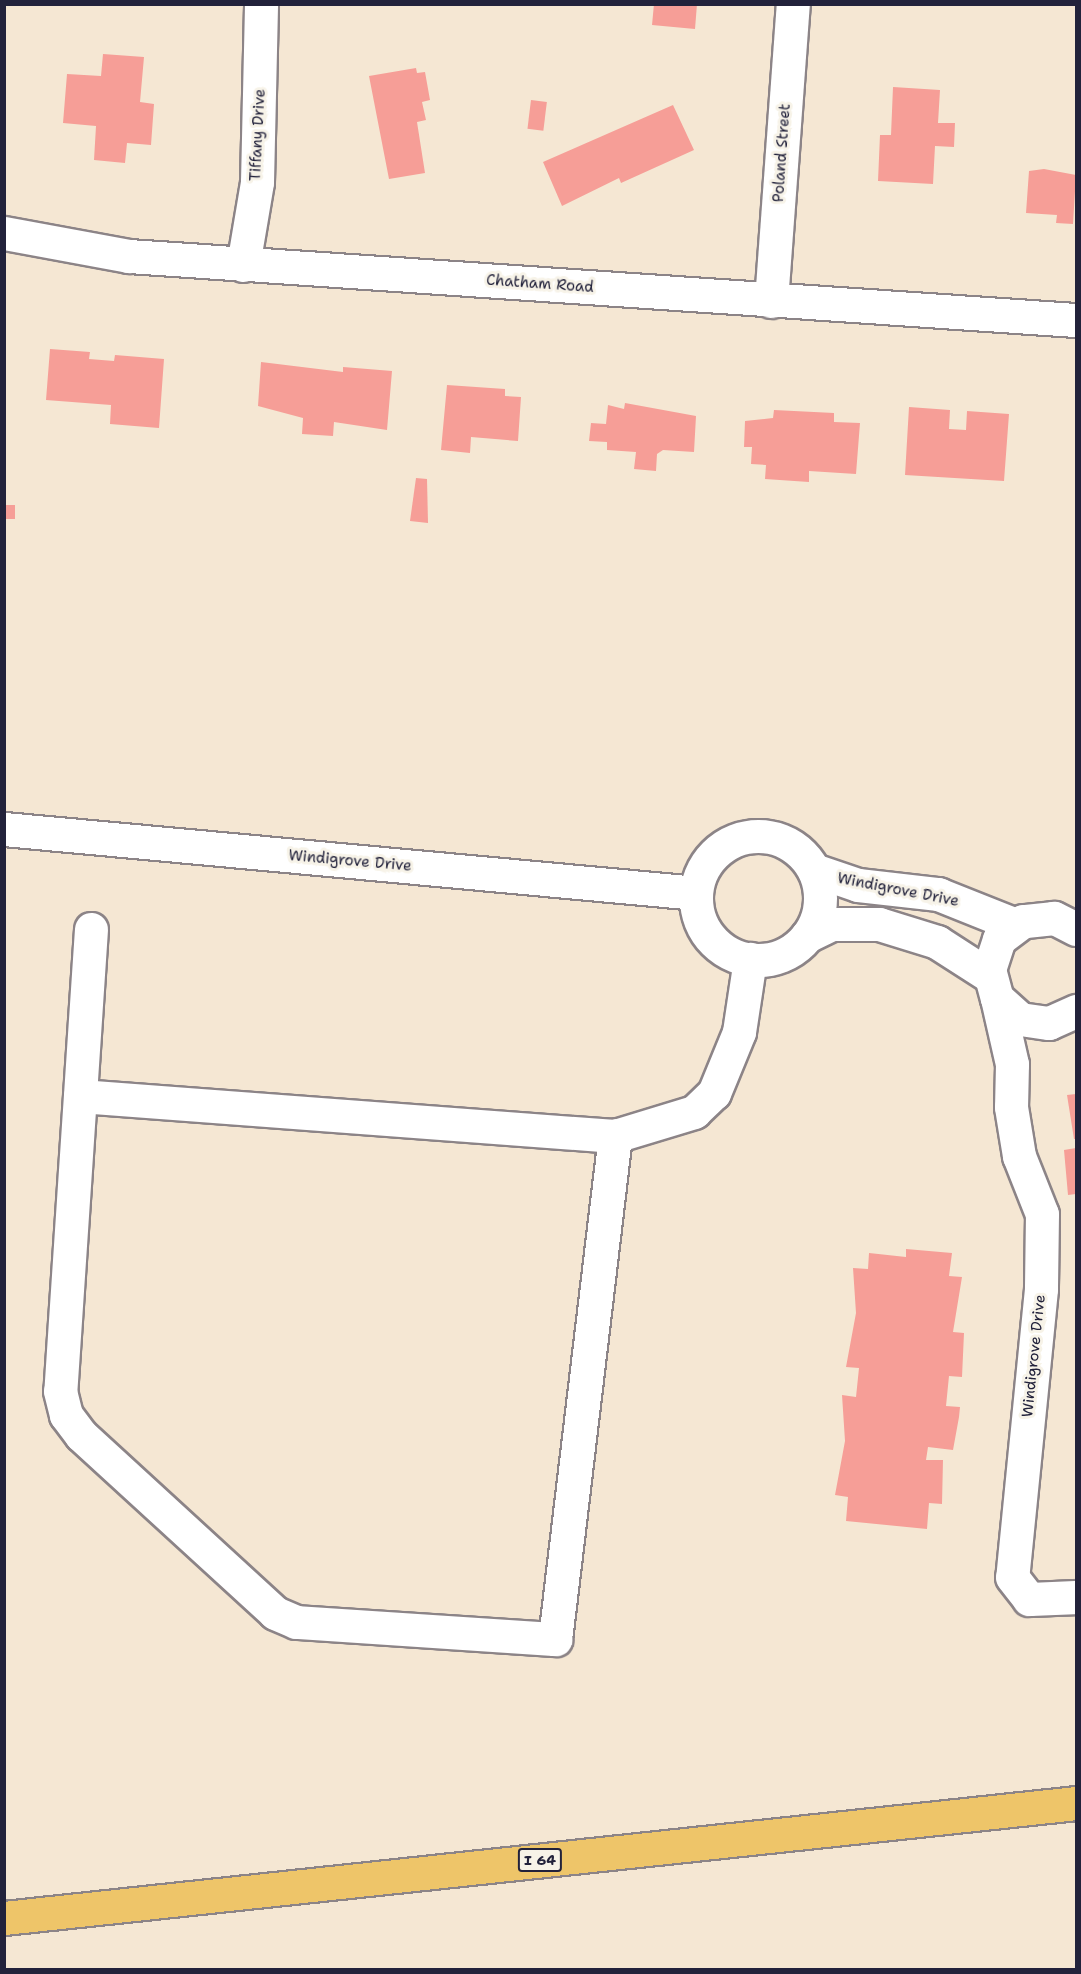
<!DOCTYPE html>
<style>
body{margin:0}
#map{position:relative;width:1081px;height:1974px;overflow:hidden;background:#f5e7d3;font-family:"Shantell Sans",sans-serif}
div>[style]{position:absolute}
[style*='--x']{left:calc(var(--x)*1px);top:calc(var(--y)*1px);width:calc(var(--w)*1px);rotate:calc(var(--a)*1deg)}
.building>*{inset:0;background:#f69e97;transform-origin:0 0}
.roads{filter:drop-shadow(2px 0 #8c8487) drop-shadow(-2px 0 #8c8487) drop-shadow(0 2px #8c8487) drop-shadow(0 -2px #8c8487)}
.minor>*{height:33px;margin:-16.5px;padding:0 16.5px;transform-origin:16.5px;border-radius:16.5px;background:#fff}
.minor>.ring{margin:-16.5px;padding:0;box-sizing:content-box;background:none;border:33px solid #fff;border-radius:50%}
.highway>*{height:33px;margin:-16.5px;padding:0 16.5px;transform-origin:16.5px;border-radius:16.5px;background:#eec569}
span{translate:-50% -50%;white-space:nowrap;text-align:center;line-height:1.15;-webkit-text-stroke:6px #f7f3e8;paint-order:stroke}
.shield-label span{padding:2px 4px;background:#f7f3e8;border:2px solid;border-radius:4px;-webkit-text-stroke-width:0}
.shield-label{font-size:14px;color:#22223b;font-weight:700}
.street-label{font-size:15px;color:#22223b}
.frame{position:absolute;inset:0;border:6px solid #22223b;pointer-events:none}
</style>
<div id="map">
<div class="building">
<i style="clip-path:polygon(654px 4px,697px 4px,695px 29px,652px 25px)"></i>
<i style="clip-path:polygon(103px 54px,144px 57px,140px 102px,154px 104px,151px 145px,127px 143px,125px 163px,94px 160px,96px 126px,63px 123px,67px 74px,101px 76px)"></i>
<i style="clip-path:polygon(416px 68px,417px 73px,425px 72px,430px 100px,422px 102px,426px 120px,417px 122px,425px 173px,389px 179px,369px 76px)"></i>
<i style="clip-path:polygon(893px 87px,940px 90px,938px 123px,955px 123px,954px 147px,935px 146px,933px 184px,878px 181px,880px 135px,891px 135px)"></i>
<i style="left:531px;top:100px;width:16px;height:29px;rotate:7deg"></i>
<i style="clip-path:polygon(673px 105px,694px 150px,621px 183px,619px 178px,562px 206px,543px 162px)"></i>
<i style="clip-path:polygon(1044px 169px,1076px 175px,1073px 224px,1056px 223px,1057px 215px,1026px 213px,1029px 171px)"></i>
<i style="clip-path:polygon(50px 349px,90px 352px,89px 359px,114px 361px,115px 355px,164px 359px,159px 428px,110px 424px,111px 405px,46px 400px)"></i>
<i style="clip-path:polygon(261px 362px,343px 372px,343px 367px,392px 371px,387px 430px,334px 422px,333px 436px,302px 434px,303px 418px,258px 406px)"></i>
<i style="clip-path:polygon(447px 385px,505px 389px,505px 396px,521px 397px,518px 441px,471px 437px,470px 453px,441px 450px)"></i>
<i style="clip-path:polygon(625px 403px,696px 416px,694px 452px,663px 450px,657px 454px,656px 471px,634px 469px,636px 452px,607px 450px,607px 442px,589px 441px,591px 423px,606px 424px,608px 405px,624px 409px)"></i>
<i style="clip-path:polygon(909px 407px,950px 410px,949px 429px,966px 430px,967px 411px,1009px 414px,1004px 481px,905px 475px)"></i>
<i style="clip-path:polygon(774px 410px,834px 413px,834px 422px,860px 423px,856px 474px,809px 471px,809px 482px,765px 479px,766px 465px,751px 464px,752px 447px,744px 447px,745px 421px,773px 418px)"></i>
<i style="clip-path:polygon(416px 478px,427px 479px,428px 523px,410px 521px)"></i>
<i style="left:4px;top:505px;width:11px;height:14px"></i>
<i style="clip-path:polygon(1076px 1094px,1076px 1139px,1074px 1139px,1067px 1095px)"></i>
<i style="clip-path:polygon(1076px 1148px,1076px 1194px,1068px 1195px,1064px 1150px)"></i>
<i style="clip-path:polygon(906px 1249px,952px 1253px,949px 1276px,962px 1277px,953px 1332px,964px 1333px,962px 1377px,949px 1376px,946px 1406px,960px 1407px,959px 1417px,953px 1450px,928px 1447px,926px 1460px,943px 1460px,942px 1504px,929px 1503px,927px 1529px,846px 1521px,848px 1497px,835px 1495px,845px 1441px,842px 1395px,856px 1397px,859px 1368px,846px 1367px,856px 1313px,853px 1268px,868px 1269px,869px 1253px,906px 1257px)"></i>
</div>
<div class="roads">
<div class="minor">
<i style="--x:4;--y:233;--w:127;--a:10.4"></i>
<i style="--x:129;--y:256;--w:949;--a:3.87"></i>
<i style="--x:243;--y:265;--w:84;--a:-80.4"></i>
<i style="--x:257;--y:182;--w:178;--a:-88.7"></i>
<i style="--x:771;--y:301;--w:298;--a:-85.8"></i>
<i style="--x:4;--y:829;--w:695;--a:5.28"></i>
<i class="ring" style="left:696px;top:836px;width:91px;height:91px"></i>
<i style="--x:814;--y:870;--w:46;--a:18.8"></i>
<i style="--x:858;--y:885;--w:81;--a:6.4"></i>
<i style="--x:938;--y:894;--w:84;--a:21.7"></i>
<i style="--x:91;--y:929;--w:463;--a:93.8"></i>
<i style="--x:60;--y:1391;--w:25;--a:76"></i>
<i style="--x:66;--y:1415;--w:25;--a:53"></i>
<i style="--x:81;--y:1435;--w:263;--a:42.5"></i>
<i style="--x:275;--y:1613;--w:23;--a:23"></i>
<i style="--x:296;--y:1622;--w:260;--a:3.8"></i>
<i style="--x:555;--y:1639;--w:507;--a:-83.2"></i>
<i style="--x:1076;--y:929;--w:25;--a:-153"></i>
<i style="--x:1054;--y:918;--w:31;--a:174"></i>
<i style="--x:1023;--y:921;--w:30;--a:143"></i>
<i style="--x:999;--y:939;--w:32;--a:108"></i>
<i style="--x:989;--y:969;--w:30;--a:75"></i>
<i style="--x:997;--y:998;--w:31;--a:42"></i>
<i style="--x:1020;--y:1019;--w:29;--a:8"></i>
<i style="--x:1049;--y:1023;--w:30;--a:-24"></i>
<i style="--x:807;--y:936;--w:28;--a:-26"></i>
<i style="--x:832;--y:924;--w:47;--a:0"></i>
<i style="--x:879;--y:924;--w:61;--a:17.2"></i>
<i style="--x:937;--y:942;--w:63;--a:32.7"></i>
<i style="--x:997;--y:998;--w:68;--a:77.2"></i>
<i style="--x:1012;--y:1064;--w:43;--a:91.3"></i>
<i style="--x:1011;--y:1107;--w:50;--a:80.7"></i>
<i style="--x:1019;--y:1156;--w:62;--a:68.4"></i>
<i style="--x:1042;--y:1214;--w:75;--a:90.8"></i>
<i style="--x:1041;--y:1289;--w:289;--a:95.7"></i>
<i style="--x:1012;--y:1577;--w:28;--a:52"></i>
<i style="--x:1029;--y:1599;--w:47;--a:-2.4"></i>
<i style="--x:80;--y:1096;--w:536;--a:4.28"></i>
<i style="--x:615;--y:1136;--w:83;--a:-16.9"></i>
<i style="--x:694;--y:1112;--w:28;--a:-44"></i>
<i style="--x:714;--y:1093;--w:66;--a:-67.7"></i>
<i style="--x:739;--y:1032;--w:74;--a:-81.4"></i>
</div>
<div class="highway">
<i style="--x:4;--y:1918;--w:1078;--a:-6.12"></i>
</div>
</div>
<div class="shield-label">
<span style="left:540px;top:1860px">I 64</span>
</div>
<div class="street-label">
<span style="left:258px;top:135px;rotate:-87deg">Tiffany Drive</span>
<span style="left:782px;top:153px;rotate:-86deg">Poland Street</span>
<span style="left:540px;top:284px;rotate:4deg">Chatham Road</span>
<span style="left:350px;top:861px;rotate:5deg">Windigrove Drive</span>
<span style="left:898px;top:890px;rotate:11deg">Windigrove Drive</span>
<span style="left:1034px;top:1356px;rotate:-84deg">Windigrove Drive</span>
</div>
<div class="frame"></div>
</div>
